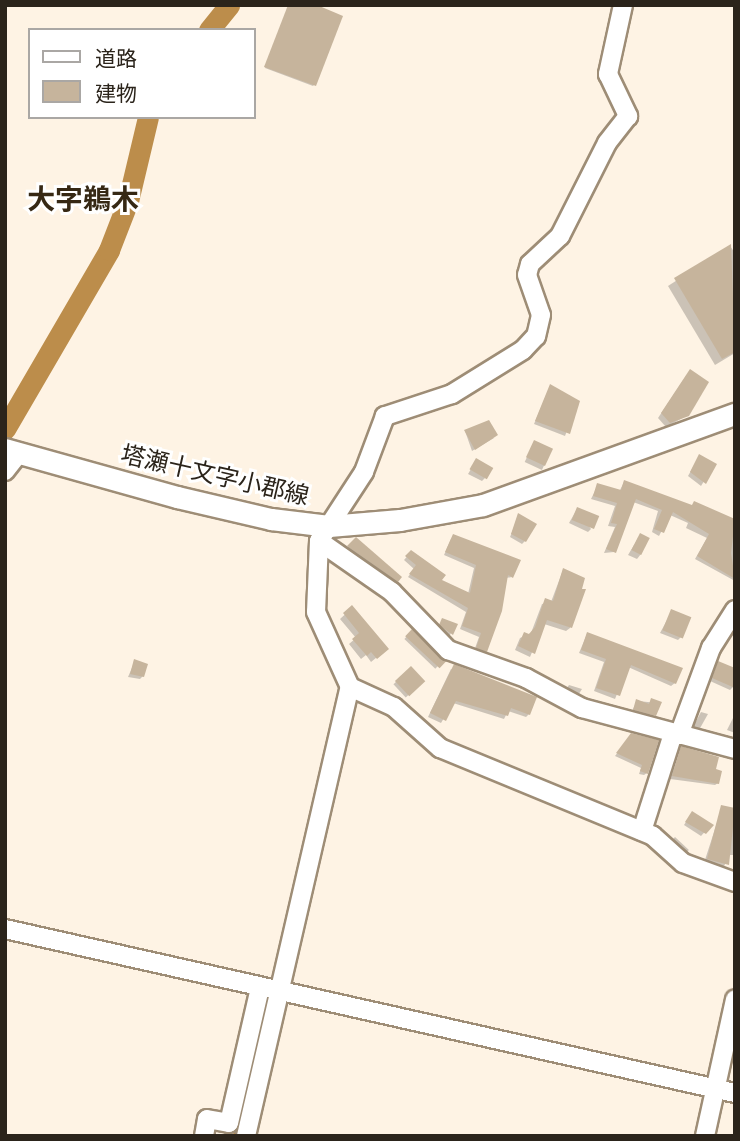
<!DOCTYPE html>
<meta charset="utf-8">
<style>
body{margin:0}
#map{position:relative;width:740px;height:1141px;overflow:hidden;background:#fef3e4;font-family:"IBM Plex Sans","Noto Sans JP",sans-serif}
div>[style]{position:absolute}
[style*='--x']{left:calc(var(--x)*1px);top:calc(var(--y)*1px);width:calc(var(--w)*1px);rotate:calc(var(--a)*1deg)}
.shadow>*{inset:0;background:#0003;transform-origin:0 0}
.stream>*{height:3.5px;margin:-1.75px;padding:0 1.75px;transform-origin:1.75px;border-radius:1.75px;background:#bc8d4b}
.river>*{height:21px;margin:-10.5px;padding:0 10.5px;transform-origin:10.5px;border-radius:10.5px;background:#bc8d4b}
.building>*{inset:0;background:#c6b49c;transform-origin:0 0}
.roads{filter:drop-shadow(2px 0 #9e8d76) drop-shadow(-2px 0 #9e8d76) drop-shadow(0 2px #9e8d76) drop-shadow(0 -2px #9e8d76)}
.minor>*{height:18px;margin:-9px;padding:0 9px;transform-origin:9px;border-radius:9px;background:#fff}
.major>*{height:21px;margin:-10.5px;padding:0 10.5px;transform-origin:10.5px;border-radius:10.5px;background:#fff}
span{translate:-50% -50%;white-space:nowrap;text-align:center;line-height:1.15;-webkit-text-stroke:6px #fff;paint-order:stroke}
.street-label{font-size:24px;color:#2b241b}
.quarter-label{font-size:28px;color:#362814;font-weight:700}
.frame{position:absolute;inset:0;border:7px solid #2b241b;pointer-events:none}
.legend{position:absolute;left:28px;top:28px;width:228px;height:91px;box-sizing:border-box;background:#fff;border:2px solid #aaa7a4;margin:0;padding:9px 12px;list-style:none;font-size:21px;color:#2b241b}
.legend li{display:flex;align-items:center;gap:14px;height:35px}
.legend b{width:35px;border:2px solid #aaa7a4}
</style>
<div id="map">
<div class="shadow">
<i style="clip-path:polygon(289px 5px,314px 85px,313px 86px,265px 68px)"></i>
<i style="clip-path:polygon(730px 246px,735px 253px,735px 353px,715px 365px,668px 286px)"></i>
<i style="clip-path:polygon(686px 376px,688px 415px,666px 427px,658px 418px)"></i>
<i style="clip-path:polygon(550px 386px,578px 402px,565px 436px,534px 424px)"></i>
<i style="clip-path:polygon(465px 431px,494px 438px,472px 451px)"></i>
<i style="left:534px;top:442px;width:19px;height:22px;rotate:25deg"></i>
<i style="clip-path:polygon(697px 460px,714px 465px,701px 486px,688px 476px)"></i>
<i style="clip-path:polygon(474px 464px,485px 478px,482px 481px,468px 474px)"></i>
<i style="clip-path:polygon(624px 482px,691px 507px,694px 503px,735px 522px,735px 581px,695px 559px,707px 538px,686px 528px,688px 523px,670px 515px,659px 536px,652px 532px,658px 511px,633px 502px,614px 552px,604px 553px,615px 527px,608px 526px,615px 506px,591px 499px,598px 485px,619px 492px)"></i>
<i style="clip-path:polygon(577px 509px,591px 529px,588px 532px,569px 523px)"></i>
<i style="clip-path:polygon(519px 515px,525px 541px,522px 544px,510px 537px)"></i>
<i style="clip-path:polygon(640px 535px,641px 554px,637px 559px,628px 555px)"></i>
<i style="clip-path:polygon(356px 539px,399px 578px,394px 584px,346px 550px)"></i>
<i style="clip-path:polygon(451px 539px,512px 577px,506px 578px,483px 654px,474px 651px,479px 637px,460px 629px,466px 612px,408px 577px,414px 569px,404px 560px,411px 552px,440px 581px,468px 594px,474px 568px,444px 555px)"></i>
<i style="clip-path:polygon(563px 570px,583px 591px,570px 628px,566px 631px,544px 624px,530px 657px,515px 650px,520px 638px,531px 633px,542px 604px,551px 602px)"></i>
<i style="clip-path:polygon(352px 608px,382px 653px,371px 662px,366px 655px,361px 659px,349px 644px,356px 638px,340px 619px)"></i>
<i style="clip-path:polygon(672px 611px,681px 637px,678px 640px,660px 633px)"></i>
<i style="clip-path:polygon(443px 620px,455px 625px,449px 637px,437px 628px)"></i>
<i style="left:412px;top:631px;width:43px;height:11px;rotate:44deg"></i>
<i style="clip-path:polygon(587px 634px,675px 683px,671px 686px,628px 667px,615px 699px,594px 691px,604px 662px,579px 653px)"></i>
<i style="clip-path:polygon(135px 661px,143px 676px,140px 679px,128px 677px)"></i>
<i style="clip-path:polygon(719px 663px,733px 687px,730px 690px,710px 681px)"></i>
<i style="left:411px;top:668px;width:18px;height:24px;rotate:47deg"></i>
<i style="clip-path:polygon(451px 669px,529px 714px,526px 717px,508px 711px,504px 719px,453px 703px,441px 723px,428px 717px)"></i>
<i style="clip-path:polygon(569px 685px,582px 689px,577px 697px,565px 691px)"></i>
<i style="clip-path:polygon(637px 701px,659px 703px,655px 715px,631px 713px)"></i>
<i style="clip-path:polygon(701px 712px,708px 714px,699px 730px,693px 727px)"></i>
<i style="clip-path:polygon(735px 714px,735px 733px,727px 730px)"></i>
<i style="clip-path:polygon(629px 738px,647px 773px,644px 775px,639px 774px,641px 768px,615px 756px)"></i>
<i style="clip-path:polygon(682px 748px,718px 783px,715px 785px,670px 779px)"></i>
<i style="clip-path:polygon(722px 807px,735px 810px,735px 855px,730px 855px,723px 868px,704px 863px)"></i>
<i style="clip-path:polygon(689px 817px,711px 825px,701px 836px,684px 825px)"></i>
<i style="left:675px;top:837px;width:19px;height:6px;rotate:43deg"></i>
</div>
<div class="stream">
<i style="--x:247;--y:1082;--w:85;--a:-76.5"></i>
<i style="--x:235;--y:1136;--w:15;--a:-79"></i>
</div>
<div class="river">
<i style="--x:209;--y:30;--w:32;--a:-51"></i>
<i style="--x:5;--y:429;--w:207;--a:-59.8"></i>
<i style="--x:109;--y:250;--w:53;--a:-68.8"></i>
<i style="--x:128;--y:201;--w:86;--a:-76.6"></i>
</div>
<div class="building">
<i style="clip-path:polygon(288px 5px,317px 5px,343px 16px,316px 86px,264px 67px)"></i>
<i style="clip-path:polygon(731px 244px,735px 352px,722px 359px,674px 278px)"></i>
<i style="clip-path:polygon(690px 369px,709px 382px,689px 416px,670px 423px,661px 413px)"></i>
<i style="clip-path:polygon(550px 384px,580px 401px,570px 434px,535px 421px)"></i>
<i style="clip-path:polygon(489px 420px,498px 435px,475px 450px,464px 430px)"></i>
<i style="left:534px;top:440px;width:21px;height:19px;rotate:25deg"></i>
<i style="clip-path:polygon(699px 454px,717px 464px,706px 484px,690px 472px)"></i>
<i style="left:476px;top:458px;width:20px;height:13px;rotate:30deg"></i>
<i style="clip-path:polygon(624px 480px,692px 505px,694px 501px,735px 519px,731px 553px,735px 579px,697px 556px,709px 534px,673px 512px,664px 533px,654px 529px,662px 510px,636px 499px,616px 553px,606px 549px,617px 524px,611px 523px,617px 503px,593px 496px,597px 483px,621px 490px)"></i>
<i style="left:577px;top:507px;width:24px;height:14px;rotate:22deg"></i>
<i style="clip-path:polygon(518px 513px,537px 524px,526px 542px,511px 534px)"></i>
<i style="left:640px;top:533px;width:11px;height:19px;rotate:27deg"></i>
<i style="clip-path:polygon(453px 534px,521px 560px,513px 578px,508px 575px,502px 611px,487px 652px,476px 648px,481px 633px,462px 626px,468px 608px,409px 574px,416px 565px,405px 556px,411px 550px,446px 575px,442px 580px,470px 593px,476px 565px,445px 552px)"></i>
<i style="clip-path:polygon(356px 537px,402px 577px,398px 582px,347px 546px)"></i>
<i style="clip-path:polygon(563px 568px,585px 578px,582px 589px,586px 589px,572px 628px,547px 620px,535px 654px,518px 646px,524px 632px,529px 634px,535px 627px,545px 598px,553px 601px)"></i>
<i style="clip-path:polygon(352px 605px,389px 649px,377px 659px,371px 652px,367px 656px,352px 639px,359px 633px,343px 613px)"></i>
<i style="left:671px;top:609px;width:22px;height:23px;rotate:22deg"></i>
<i style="clip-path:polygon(442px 618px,458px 624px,453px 635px,439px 625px)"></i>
<i style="left:412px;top:629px;width:47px;height:10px;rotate:43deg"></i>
<i style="clip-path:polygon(587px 632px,683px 668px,676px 684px,631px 665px,620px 696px,596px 688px,606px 659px,581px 650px)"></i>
<i style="clip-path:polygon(134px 659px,148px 664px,144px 677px,130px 674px)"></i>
<i style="clip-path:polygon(718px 661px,735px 668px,735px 688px,712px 678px)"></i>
<i style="clip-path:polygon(454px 664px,537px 697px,530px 715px,511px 708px,508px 716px,456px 701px,446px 721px,430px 713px)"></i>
<i style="left:411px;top:666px;width:21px;height:22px;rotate:47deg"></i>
<i style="clip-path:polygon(651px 698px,662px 702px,656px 716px,633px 710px,636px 699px,649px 704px)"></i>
<i style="clip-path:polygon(631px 733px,659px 740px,648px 774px,640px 771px,642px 765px,616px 753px)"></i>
<i style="clip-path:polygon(681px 746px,719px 757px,716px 769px,722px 771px,719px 784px,672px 776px)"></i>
<i style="clip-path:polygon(721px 805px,735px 808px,729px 865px,707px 859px)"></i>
<i style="clip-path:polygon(692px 811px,714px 825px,706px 834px,685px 822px)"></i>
</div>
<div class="roads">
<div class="minor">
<i style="--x:623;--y:5;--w:71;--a:102.3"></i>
<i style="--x:608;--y:74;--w:47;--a:64.5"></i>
<i style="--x:628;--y:116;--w:34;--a:128"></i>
<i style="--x:607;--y:143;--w:104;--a:116.8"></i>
<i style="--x:560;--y:236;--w:41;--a:137"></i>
<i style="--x:530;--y:264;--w:11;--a:105"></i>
<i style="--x:527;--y:275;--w:42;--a:70.7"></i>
<i style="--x:541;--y:315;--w:22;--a:103"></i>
<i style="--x:536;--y:336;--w:19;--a:133"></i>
<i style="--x:523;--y:350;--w:84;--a:148.2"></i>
<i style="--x:452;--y:394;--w:71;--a:161.8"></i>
<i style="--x:385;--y:416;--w:60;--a:110.6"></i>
<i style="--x:364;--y:472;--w:82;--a:123.1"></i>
<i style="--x:319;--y:541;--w:71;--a:92.4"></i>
<i style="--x:316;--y:612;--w:82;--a:65.6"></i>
<i style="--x:350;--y:687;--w:48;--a:24.4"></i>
<i style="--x:394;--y:707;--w:62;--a:41.7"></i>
<i style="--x:440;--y:748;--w:230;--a:22.4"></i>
<i style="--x:653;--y:836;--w:40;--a:42"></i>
<i style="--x:683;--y:863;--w:55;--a:20.1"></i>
<i style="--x:5;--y:471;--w:23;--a:-52"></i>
<i style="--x:319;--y:541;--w:89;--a:34.9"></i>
<i style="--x:392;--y:592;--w:81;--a:46"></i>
<i style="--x:448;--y:650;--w:83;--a:19.7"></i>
<i style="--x:526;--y:678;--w:64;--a:28.2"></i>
<i style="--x:582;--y:708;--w:158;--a:15"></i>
<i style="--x:679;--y:735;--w:93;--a:-69.8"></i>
<i style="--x:711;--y:648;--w:45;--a:-57.7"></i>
<i style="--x:642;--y:831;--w:102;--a:-72.3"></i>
<i style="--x:5;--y:929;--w:748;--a:12.66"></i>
<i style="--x:204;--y:1136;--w:17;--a:-80"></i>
<i style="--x:207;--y:1119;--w:22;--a:10"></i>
<i style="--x:229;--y:1123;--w:139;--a:-77.1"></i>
<i style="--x:246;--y:1136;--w:461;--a:-77"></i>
<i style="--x:705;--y:1136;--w:140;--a:-77.6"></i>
</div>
<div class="major">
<i style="--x:5;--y:449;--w:179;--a:15.6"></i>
<i style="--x:177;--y:497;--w:97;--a:13.2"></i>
<i style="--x:271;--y:519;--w:58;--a:6.9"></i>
<i style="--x:329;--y:526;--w:71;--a:-4.8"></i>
<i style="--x:400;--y:520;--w:84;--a:-10.2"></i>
<i style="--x:483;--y:505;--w:268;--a:-19.9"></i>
</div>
</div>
<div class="street-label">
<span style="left:215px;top:475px;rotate:13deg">塔瀬十文字小郡線</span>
</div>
<div class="quarter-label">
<span style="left:83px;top:199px">大字鵜木</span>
</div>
<div class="frame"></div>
<ul class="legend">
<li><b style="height:9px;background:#fff"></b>道路</li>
<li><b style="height:19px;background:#c6b49c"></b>建物</li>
</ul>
</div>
